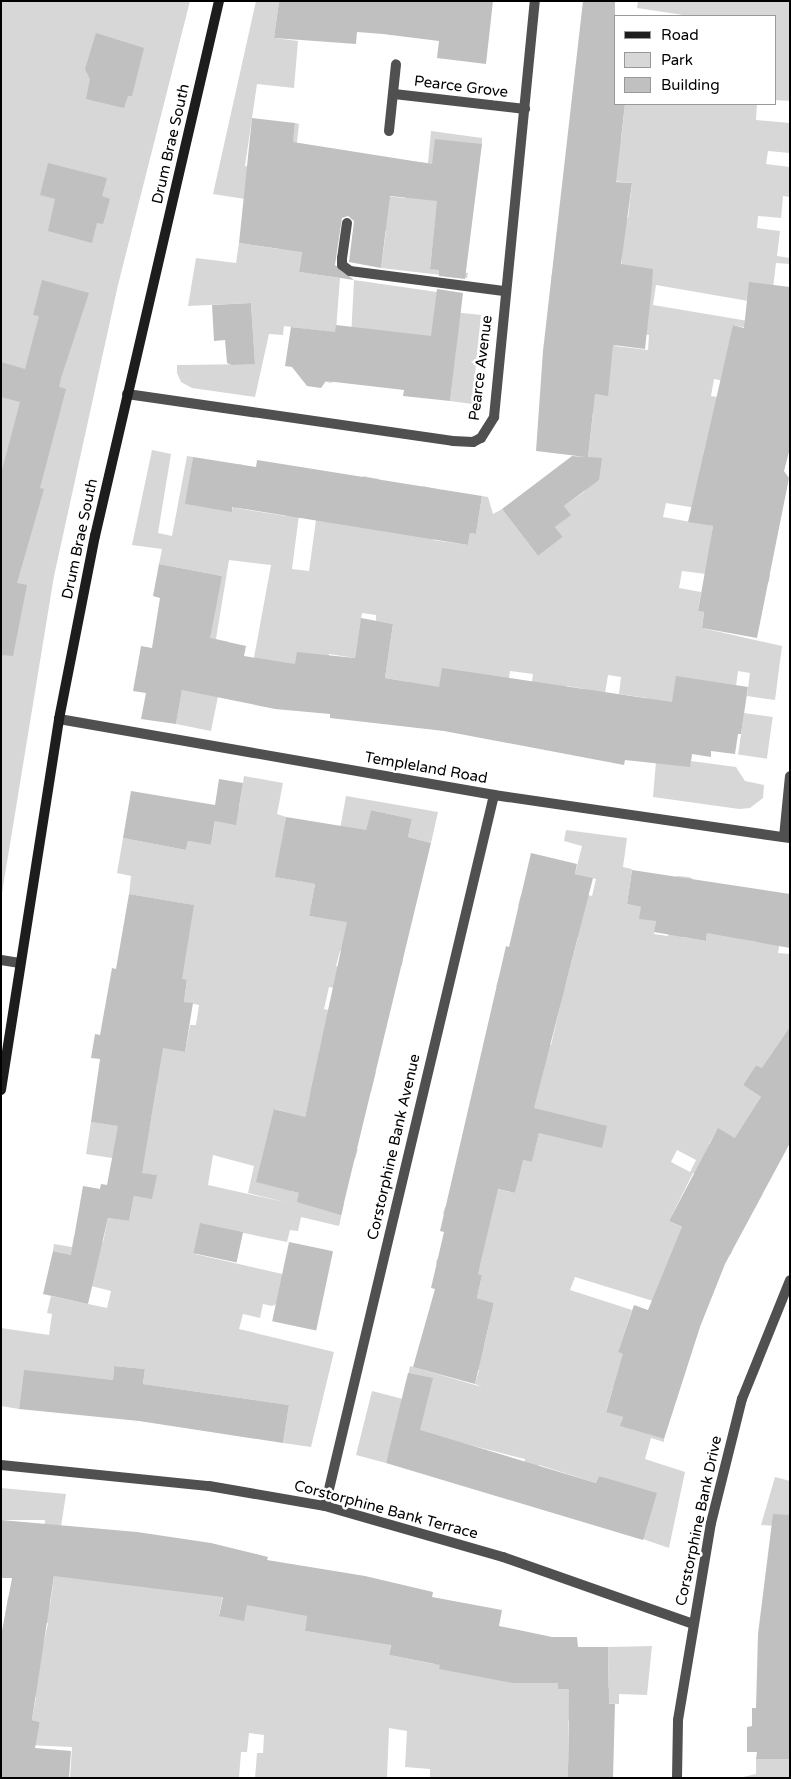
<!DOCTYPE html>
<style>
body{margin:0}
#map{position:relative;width:791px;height:1779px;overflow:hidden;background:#fff;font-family:"Varela Round",sans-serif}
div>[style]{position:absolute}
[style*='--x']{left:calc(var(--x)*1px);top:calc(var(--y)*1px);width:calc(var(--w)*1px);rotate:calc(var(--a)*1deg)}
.green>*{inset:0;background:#d7d7d7;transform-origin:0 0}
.building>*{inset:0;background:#c0c0c0;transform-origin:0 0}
.service>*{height:10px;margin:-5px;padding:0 5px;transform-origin:5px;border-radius:5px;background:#505050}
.minor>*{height:10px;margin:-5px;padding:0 5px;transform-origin:5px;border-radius:5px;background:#505050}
.secondary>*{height:10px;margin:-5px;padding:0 5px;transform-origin:5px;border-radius:5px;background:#1d1d1d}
span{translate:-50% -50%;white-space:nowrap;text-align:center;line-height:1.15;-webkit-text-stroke:5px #fff;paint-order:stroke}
.street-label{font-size:15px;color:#000}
.frame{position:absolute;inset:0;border:2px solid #000;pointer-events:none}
.legend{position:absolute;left:614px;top:15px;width:162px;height:90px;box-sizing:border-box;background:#fff;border:1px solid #999;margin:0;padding:6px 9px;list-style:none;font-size:15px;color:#000}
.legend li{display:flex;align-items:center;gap:10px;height:25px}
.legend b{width:25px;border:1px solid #999}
</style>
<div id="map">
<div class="green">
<i style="clip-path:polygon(1px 1px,190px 1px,118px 285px,54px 576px,1px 899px)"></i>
<i style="clip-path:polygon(256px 1px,279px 1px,274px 38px,298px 41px,294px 88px,257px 84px,245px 166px,281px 171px,291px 156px,295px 123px,299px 124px,291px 199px,308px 210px,299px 272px,340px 278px,332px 383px,326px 382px,331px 332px,284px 326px,283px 335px,269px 334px,255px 397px,192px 388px,181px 382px,177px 373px,177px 365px,255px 364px,251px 303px,188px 306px,196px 258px,236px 263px,239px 243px,279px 249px,245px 199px,213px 194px)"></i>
<i style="clip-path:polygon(638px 1px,790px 1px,790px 101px,775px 100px,775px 16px,690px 16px,637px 8px)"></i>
<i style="clip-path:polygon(evenodd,625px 104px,757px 104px,756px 120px,790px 123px,790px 153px,768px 151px,766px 164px,790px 167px,790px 197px,783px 196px,781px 218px,758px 216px,757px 228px,780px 231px,777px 256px,790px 258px,790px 264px,776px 263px,771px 305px,656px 285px,653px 305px,754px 322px,752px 329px,733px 325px,790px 393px,714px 379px,711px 396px,752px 403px,707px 438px,774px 521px,666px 503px,663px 517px,713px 526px,707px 564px,770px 575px,769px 582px,682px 571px,679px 588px,701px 592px,698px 611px,704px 612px,702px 628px,782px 646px,775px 700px,747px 696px,750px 673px,738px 671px,735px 694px,698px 707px,691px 761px,736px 767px,745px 781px,764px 785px,763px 798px,750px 808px,739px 809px,653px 797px,659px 726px,647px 698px,619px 694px,621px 677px,608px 675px,604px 700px,584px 698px,585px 689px,567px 686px,527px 716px,533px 674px,510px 671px,508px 687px,438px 695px,408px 691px,409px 682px,385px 678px,393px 624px,376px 621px,376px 615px,362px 613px,355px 658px,329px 654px,326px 670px,295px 664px,246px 701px,271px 565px,229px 560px,216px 639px,229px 642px,211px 731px,176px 724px,188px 655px,222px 576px,159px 564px,162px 549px,132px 545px,152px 450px,171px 454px,158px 533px,172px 536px,187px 456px,193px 457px,186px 504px,232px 511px,239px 464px,243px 465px,236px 508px,286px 516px,288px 505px,295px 506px,301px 467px,305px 469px,292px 569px,309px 571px,316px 520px,357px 515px,363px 476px,379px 479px,371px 529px,417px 524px,423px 486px,440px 490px,433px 540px,468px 545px,470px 533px,476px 534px,482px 496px,488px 497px,493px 514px,502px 509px,538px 556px,563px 537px,555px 527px,570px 515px,564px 506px,585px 491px,572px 475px,588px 457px,593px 413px,549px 409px,569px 392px,608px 395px,591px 348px,622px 287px,551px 279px,552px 274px,620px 281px,622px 257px,604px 255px,560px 210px,628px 218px,632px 183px,613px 181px,609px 139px,621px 140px,625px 104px,616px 332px,649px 335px,648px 350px,615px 346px,616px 332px)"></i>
<i style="clip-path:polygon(431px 131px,482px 138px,482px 144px,446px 173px,436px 213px,430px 268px,468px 273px,467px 278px,381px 268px,386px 231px,360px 228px,377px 195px,405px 198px,409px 161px,428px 163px)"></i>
<i style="clip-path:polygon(354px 280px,437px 292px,435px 310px,481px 315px,472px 404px,450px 401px,456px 349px,351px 337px)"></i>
<i style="left:744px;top:713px;width:29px;height:42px;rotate:8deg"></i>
<i style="clip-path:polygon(evenodd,244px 776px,283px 783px,277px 814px,286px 817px,276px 877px,315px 884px,309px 916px,324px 918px,346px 796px,438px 812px,431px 843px,408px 837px,412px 819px,371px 810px,360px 856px,371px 952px,403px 959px,402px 966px,340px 951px,336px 966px,353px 970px,348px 991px,329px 987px,324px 1009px,387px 1024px,386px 1029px,324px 1033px,319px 1052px,323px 1059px,376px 1072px,371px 1092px,310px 1094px,304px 1121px,300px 1116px,275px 1109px,270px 1127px,358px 1149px,355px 1159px,317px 1150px,291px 1191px,344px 1204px,339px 1226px,301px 1217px,298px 1231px,290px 1230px,287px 1242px,200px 1224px,195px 1254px,326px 1284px,272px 1306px,263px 1304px,260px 1318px,243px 1314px,239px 1329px,334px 1352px,311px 1447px,283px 1443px,289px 1405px,143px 1384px,145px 1369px,114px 1366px,113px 1380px,24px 1371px,19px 1409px,1px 1406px,1px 1328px,49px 1335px,52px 1314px,47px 1313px,51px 1296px,107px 1308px,111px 1291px,91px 1286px,97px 1261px,53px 1251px,54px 1244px,72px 1247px,74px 1236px,103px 1242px,108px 1218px,129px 1221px,134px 1196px,152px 1198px,156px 1175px,138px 1173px,112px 1158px,86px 1154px,91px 1122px,149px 1130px,157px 1084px,98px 1075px,124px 1040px,185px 1052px,190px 1025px,196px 1025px,199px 1005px,184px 1002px,187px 981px,171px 977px,193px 905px,129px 894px,131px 876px,117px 873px,123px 838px,186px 850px,188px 841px,211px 845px,218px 806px,239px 808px,244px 776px,213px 1155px,254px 1166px,248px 1193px,289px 1203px,208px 1185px,213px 1155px)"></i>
<i style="clip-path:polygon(evenodd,566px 830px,627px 838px,623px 867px,632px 869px,627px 904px,641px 907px,656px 921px,654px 934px,668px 936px,677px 876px,688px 877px,692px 878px,682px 937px,706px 941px,708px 928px,749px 914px,742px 939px,757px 942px,759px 932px,781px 936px,778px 953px,790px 954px,790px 1052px,762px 1068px,756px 1065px,743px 1085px,761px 1097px,737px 1139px,718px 1129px,709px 1144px,728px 1155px,735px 1194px,693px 1173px,669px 1221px,732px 1252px,730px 1255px,705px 1243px,653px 1301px,575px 1277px,570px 1290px,632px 1310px,618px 1352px,684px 1374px,630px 1393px,613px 1388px,606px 1411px,623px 1417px,621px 1426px,664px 1439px,664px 1442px,651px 1438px,645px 1459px,685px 1472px,669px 1548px,643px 1539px,611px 1480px,599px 1476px,596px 1483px,539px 1465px,536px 1473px,523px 1469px,525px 1459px,396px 1426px,386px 1463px,356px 1455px,372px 1391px,403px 1399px,410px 1366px,482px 1387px,475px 1384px,479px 1370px,462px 1366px,484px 1346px,494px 1303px,477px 1298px,482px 1275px,436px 1263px,437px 1259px,479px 1269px,489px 1226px,443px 1214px,445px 1207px,497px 1189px,515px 1193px,519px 1173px,464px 1146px,532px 1162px,539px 1132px,596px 1124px,476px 1094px,490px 1031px,551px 1045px,561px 1002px,496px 987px,499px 977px,565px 987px,578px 937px,550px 911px,518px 906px,521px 895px,558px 904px,562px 889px,592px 896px,596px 879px,575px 874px,582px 846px,564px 841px,566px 830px,677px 1150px,696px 1160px,690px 1172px,671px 1162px,677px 1150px)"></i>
<i style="clip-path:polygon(775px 1477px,790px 1481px,790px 1527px,761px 1525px)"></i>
<i style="clip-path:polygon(1px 1488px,66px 1494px,57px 1553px,232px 1550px,219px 1615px,248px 1601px,273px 1610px,312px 1586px,305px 1631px,368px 1641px,392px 1637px,389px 1655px,434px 1664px,443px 1618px,558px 1683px,609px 1688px,608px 1647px,652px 1646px,647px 1695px,619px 1694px,619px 1704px,574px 1703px,568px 1722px,568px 1763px,585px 1764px,585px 1777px,430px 1778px,430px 1769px,405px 1767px,407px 1731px,389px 1728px,387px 1778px,255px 1778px,257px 1753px,263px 1753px,264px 1735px,249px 1733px,247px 1752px,241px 1752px,239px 1778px,70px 1778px,72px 1747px,28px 1745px,37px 1737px,40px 1722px,32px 1720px,36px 1697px,32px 1695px,48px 1623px,5px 1615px,8px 1597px,50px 1605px,55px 1570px,41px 1568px,45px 1520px,1px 1520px)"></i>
<i style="clip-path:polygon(756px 1759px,790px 1759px,790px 1778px,739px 1778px,756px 1774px)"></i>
</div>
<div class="building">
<i style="clip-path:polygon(279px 1px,493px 1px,486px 64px,437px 58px,439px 41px,383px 34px,357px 32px,356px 44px,274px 38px)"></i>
<i style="clip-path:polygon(583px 1px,615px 1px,615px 104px,625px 104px,616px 182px,632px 183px,621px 264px,653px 269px,652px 285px,645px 349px,613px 345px,608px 396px,595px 394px,588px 457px,602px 458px,599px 480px,564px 506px,571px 515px,555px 527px,563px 537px,538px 556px,502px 509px,572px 456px,586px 457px,536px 451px,543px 351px)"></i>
<i style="clip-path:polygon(96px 33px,144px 48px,132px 96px,128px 96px,124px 108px,86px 99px,90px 79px,85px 69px)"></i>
<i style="clip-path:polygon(252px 118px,295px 123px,293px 142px,432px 164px,435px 139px,482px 144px,465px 279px,439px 276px,439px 270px,430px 269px,437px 201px,390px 196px,381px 268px,349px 262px,354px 221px,348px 216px,342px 218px,335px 265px,354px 280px,299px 272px,302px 252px,239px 243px)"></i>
<i style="clip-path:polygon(48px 163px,107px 178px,102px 196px,110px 199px,103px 224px,97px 223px,92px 243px,48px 231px,55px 199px,40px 195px)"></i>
<i style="clip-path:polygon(42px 280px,89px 293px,61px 378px,59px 387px,66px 389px,40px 488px,44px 489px,17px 583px,27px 585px,13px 656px,1px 655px,1px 474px,20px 402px,1px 397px,1px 362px,25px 369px,39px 316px,33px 315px)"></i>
<i style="clip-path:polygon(749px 282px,790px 287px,790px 448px,784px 471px,789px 478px,757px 638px,702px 628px,704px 612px,698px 611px,713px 526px,688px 522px,733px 325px,744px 328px)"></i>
<i style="clip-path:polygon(437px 289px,463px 293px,450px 401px,403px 396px,404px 390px,326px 381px,321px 388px,307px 386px,292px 367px,285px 366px,291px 327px,335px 332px,336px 325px,431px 336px)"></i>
<i style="clip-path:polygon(251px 303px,255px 364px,232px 365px,227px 363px,225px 340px,214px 341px,212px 305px)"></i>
<i style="clip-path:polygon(193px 457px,256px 467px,257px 460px,482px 496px,476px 534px,470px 533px,468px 545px,232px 507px,232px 512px,185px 504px)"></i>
<i style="clip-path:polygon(159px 564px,222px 576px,210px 638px,246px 646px,244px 656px,295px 664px,297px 652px,355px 658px,361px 618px,393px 624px,385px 678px,439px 687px,442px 668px,672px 702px,676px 676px,748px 687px,741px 734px,738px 734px,735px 754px,711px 751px,711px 757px,692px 754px,690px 767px,625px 760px,624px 765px,444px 731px,330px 718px,330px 714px,275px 709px,182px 690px,176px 724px,141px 719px,146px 693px,133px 691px,141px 646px,152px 648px,160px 598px,153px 596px)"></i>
<i style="clip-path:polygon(219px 779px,243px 783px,236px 825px,215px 821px,211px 845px,188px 841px,186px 850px,123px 838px,131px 791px,215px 805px)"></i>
<i style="clip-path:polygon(371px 810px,412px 819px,408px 837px,431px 843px,341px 1215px,297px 1202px,299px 1193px,256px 1182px,274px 1109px,305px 1117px,347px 922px,309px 916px,315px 884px,275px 877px,286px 817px,366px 830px)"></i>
<i style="clip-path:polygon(531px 853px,577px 864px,575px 874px,593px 878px,534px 1108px,607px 1126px,602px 1148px,539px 1133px,532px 1162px,523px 1160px,515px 1193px,498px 1189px,478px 1274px,482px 1275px,477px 1298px,494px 1303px,475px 1384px,413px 1367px,435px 1289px,431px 1288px,444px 1232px,440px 1231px,506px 946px,509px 947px)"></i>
<i style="clip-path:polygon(632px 870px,790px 894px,790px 948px,707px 933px,706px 941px,654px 932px,656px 921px,639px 919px,641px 907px,627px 904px)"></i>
<i style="clip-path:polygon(129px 894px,194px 905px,182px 979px,187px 980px,184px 1002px,193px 1003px,185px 1052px,163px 1048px,142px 1173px,157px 1175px,152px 1199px,134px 1196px,129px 1221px,108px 1218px,88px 1304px,43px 1294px,53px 1251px,71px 1255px,83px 1186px,100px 1189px,101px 1184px,107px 1185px,118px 1126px,91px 1122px,100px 1059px,91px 1058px,95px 1034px,100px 1035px,112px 968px,116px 969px)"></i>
<i style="clip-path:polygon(790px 1027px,790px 1143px,725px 1264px,700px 1327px,664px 1439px,620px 1426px,623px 1417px,606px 1412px,623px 1354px,618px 1352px,634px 1305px,648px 1310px,682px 1227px,669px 1221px,718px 1128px,735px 1138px,761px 1097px,743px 1085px,756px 1065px,762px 1068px)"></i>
<i style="left:200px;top:1223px;width:44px;height:31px;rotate:12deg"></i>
<i style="left:289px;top:1242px;width:45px;height:81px;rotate:12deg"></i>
<i style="clip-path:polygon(114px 1366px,145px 1369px,143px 1384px,289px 1405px,283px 1443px,139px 1421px,19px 1409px,24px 1370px,113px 1380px)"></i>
<i style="clip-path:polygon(408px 1373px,433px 1378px,420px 1430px,596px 1483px,599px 1476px,657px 1493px,643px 1540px,386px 1463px)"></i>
<i style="clip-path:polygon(773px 1514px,790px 1515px,790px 1759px,756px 1759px,757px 1752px,747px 1752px,747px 1727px,752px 1726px,752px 1708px,756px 1708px,758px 1634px)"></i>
<i style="clip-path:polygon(1px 1520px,137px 1532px,211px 1543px,268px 1557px,267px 1560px,365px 1576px,433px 1592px,432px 1597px,502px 1610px,499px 1626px,552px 1637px,577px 1637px,578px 1647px,608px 1647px,609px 1704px,615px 1704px,613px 1778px,568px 1777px,569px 1689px,558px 1689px,558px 1683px,513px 1683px,439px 1669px,440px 1665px,389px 1655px,391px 1645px,305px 1631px,307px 1616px,247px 1605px,244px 1621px,219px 1616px,223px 1597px,54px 1576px,32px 1720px,40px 1722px,35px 1748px,71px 1751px,69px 1778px,1px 1778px,1px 1636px,12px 1578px,1px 1578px)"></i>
</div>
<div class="service">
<i style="--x:347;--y:223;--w:35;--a:98"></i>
<i style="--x:342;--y:258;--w:7;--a:90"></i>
<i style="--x:342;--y:265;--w:10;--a:37"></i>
<i style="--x:350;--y:271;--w:155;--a:7.4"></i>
</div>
<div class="minor">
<i style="--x:394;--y:94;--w:132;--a:6.5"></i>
<i style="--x:389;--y:131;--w:67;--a:-84"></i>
<i style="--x:127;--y:394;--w:329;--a:8.2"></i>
<i style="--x:453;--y:441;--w:20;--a:3"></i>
<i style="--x:473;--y:442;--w:9;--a:-27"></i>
<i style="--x:481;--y:438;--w:25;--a:-58"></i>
<i style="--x:494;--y:417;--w:418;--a:-84.4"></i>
<i style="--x:59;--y:719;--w:442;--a:9.9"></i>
<i style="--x:494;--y:795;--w:299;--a:8.3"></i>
<i style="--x:784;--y:837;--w:61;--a:-84.4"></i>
<i style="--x:1;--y:960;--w:19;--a:9"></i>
<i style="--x:1;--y:1465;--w:209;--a:5.8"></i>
<i style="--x:209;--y:1486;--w:118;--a:9.8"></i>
<i style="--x:325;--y:1506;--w:185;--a:16"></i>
<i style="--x:503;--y:1557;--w:201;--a:19.4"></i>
<i style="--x:325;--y:1506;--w:731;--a:-76.63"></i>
<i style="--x:677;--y:1778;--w:58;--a:-89"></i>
<i style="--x:678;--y:1720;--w:200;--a:-80.5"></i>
<i style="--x:711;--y:1523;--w:128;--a:-76"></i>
<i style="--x:742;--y:1399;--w:128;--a:-68"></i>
</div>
<div class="secondary">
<i style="--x:1;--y:1090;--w:376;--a:-81.1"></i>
<i style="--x:59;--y:719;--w:187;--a:-78.9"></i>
<i style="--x:95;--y:536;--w:549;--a:-76.95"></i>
</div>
<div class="street-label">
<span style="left:461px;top:87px;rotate:7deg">Pearce Grove</span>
<span style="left:171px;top:144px;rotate:-77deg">Drum Brae South</span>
<span style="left:481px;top:368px;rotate:-83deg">Pearce Avenue</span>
<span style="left:80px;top:539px;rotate:-78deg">Drum Brae South</span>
<span style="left:426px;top:768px;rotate:10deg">Templeland Road</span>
<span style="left:394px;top:1147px;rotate:-77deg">Corstorphine Bank Avenue</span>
<span style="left:386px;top:1510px;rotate:15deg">Corstorphine Bank Terrace</span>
<span style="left:699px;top:1521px;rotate:-78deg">Corstorphine Bank Drive</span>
</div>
<div class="frame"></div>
<ul class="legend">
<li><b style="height:6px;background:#1d1d1d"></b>Road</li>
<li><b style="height:14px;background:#d7d7d7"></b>Park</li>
<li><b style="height:14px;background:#c0c0c0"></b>Building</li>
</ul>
</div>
